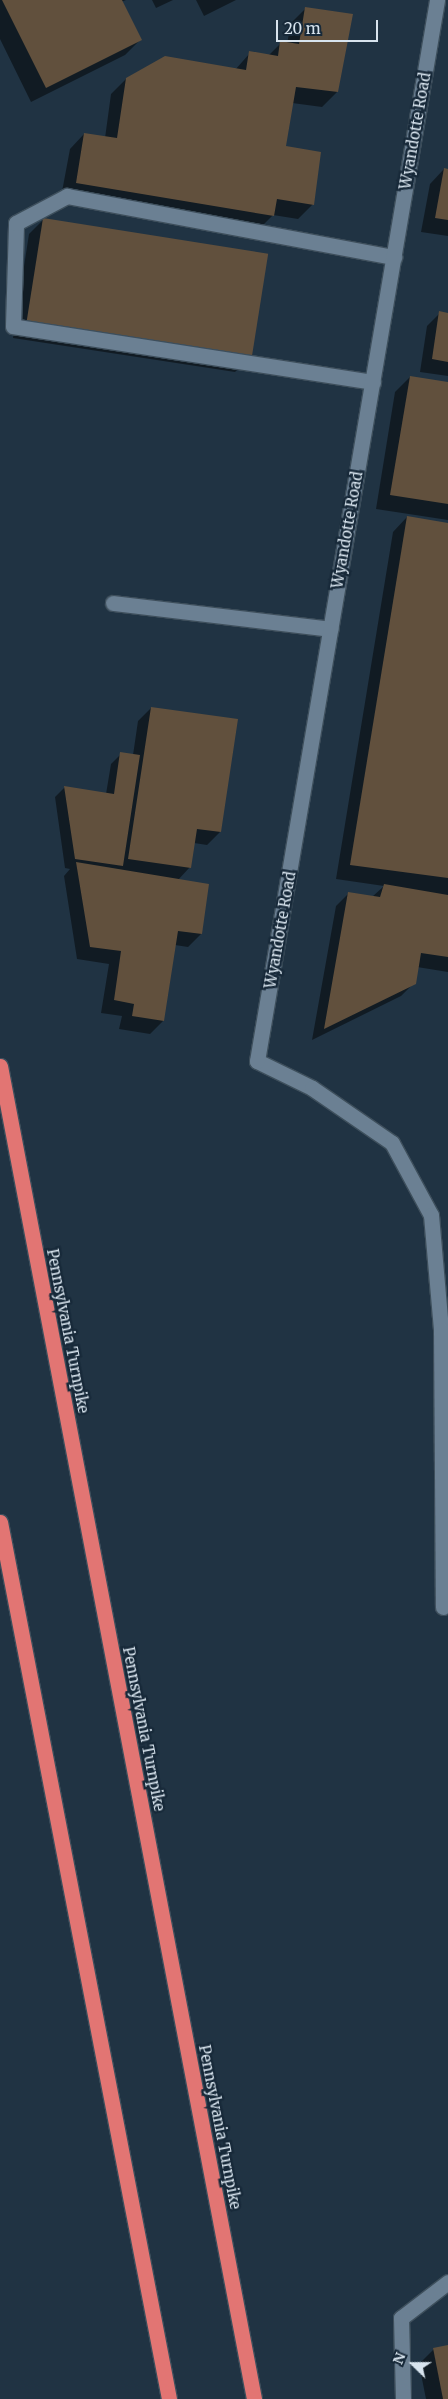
<!DOCTYPE html>
<style>
body{margin:0}
#map{position:relative;width:448px;height:2399px;overflow:hidden;background:#203343;font-family:Merriweather,serif}
div>[style]{position:absolute}
[style*='--x']{left:calc(var(--x)*1px);top:calc(var(--y)*1px);width:calc(var(--w)*1px);rotate:calc(var(--a)*1deg)}
.shadow>*{inset:0;background:#0007}
.building>*{inset:0;background:#61503d;transform-origin:0 0}
.roads{filter:drop-shadow(1px 0 #3e4f5c) drop-shadow(-1px 0 #3e4f5c) drop-shadow(0 1px #3e4f5c) drop-shadow(0 -1px #3e4f5c)}
.lane>*{height:15px;margin:-7.5px;padding:0 7.5px;transform-origin:7.5px;border-radius:7.5px;background:#6b8093}
.street>*{height:15px;margin:-7.5px;padding:0 7.5px;transform-origin:7.5px;border-radius:7.5px;background:#6b8093}
.highway>*{height:15px;margin:-7.5px;padding:0 7.5px;transform-origin:7.5px;border-radius:7.5px;background:#e27573}
span{translate:-50% -50%;white-space:nowrap;text-align:center;line-height:1.15;-webkit-text-stroke:5px #172939;paint-order:stroke}
.street-label{font-size:15px;color:#d8e4ee}
.north{position:absolute;left:388px;top:2339px;width:50px;height:50px;-webkit-text-stroke:4px #172939;paint-order:stroke;rotate:292deg;font-size:14px;font-weight:700;line-height:20px;text-align:center;color:#d8e4ee}
.north::after{content:'';display:block;margin:auto;width:18px;height:22px;background:#d8e4ee;clip-path:polygon(50% 0,100% 100%,50% 72%,0 100%)}
.scale{position:absolute;left:276px;top:20px;width:102px;height:22px;box-sizing:border-box;border:2px solid #d8e4ee;border-top:0;padding-left:6px;font-size:15px;line-height:18px;white-space:nowrap;color:#d8e4ee;-webkit-text-stroke:4px #172939;paint-order:stroke}
</style>
<div id="map">
<div class="shadow">
<i style="clip-path:polygon(0 0,126px 0,121px 2px,140px 40px,125px 55px,31px 102px,0 39px)"></i>
<i style="clip-path:polygon(152px 0,173px 0,156px 8px)"></i>
<i style="clip-path:polygon(196px 0,236px 0,204px 16px)"></i>
<i style="clip-path:polygon(306px 8px,337px 92px,322px 107px,292px 103px,285px 147px,313px 204px,298px 219px,273px 215px,258px 230px,61px 197px,70px 149px,84px 134px,105px 138px,111px 94px,126px 79px,235px 70px,250px 53px,268px 56px,281px 43px,287px 44px,291px 23px)"></i>
<i style="clip-path:polygon(444px 169px,448px 170px,448px 236px,421px 232px,430px 184px)"></i>
<i style="clip-path:polygon(44px 219px,250px 357px,235px 372px,13px 338px,29px 234px)"></i>
<i style="clip-path:polygon(440px 313px,448px 314px,448px 376px,420px 372px,427px 326px)"></i>
<i style="clip-path:polygon(410px 377px,448px 383px,448px 520px,376px 509px,395px 392px)"></i>
<i style="clip-path:polygon(407px 517px,448px 524px,448px 972px,417px 967px,414px 983px,401px 996px,312px 1040px,336px 906px,349px 893px,372px 897px,384px 886px,336px 879px,393px 532px)"></i>
<i style="clip-path:polygon(151px 708px,220px 832px,207px 845px,194px 843px,190px 867px,178px 880px,208px 885px,201px 934px,188px 947px,175px 945px,163px 1021px,150px 1034px,119px 1029px,122px 1016px,101px 1013px,109px 964px,77px 959px,64px 876px,70px 869px,65px 868px,55px 797px,65px 787px,106px 794px,111px 764px,121px 754px,133px 755px,138px 721px)"></i>
<i style="clip-path:polygon(448px 2346px,448px 2399px,426px 2399px,419px 2364px,434px 2349px)"></i>
</div>
<div class="building">
<i style="clip-path:polygon(2px 0,122px 0,142px 40px,46px 88px)"></i>
<i style="clip-path:polygon(305px 7px,353px 14px,338px 92px,296px 87px,286px 146px,321px 152px,314px 205px,277px 199px,274px 216px,76px 183px,84px 133px,117px 138px,126px 78px,165px 56px,246px 70px,249px 51px,278px 56px,280px 41px,299px 44px)"></i>
<i style="clip-path:polygon(444px 168px,448px 169px,448px 220px,435px 218px)"></i>
<i style="left:43px;top:218px;width:228px;height:106px;rotate:9deg"></i>
<i style="clip-path:polygon(439px 311px,448px 313px,448px 362px,432px 359px)"></i>
<i style="clip-path:polygon(410px 376px,448px 382px,448px 504px,390px 495px)"></i>
<i style="clip-path:polygon(407px 516px,448px 523px,448px 878px,350px 865px)"></i>
<i style="clip-path:polygon(151px 707px,238px 719px,221px 832px,197px 829px,191px 868px,128px 859px)"></i>
<i style="clip-path:polygon(120px 752px,140px 755px,123px 866px,75px 859px,64px 786px,114px 794px)"></i>
<i style="clip-path:polygon(76px 862px,209px 884px,202px 934px,178px 931px,164px 1021px,132px 1016px,134px 1004px,114px 1000px,121px 951px,90px 947px)"></i>
<i style="clip-path:polygon(384px 884px,448px 895px,448px 957px,421px 953px,416px 984px,324px 1029px,348px 892px,380px 897px)"></i>
<i style="clip-path:polygon(448px 2345px,448px 2399px,443px 2399px,433px 2348px)"></i>
</div>
<div class="roads">
<div class="lane">
<i style="--x:373;--y:382;--w:364;--a:-171.2"></i>
<i style="--x:13;--y:326;--w:103;--a:-88.3"></i>
<i style="--x:16;--y:223;--w:58;--a:-27.9"></i>
<i style="--x:67;--y:196;--w:333;--a:10.6"></i>
<i style="--x:113;--y:603;--w:219;--a:6.8"></i>
<i style="--x:257;--y:1061;--w:61;--a:26.1"></i>
<i style="--x:312;--y:1088;--w:97;--a:34.5"></i>
<i style="--x:392;--y:1143;--w:82;--a:61.6"></i>
<i style="--x:431;--y:1215;--w:115;--a:85"></i>
<i style="--x:441;--y:1330;--w:277;--a:89.6"></i>
<i style="--x:403;--y:2399;--w:81;--a:-91.4"></i>
<i style="--x:401;--y:2318;--w:59;--a:-37.5"></i>
</div>
<div class="street">
<i style="--x:257;--y:1061;--w:1076;--a:-80.37"></i>
</div>
<div class="highway">
<i style="--x:0;--y:1066;--w:1357;--a:79.21"></i>
<i style="--x:0;--y:1522;--w:893;--a:79.09"></i>
</div>
</div>
<div class="street-label">
<span style="left:415px;top:131px;rotate:-80deg">Wyandotte Road</span>
<span style="left:347px;top:530px;rotate:-80deg">Wyandotte Road</span>
<span style="left:280px;top:930px;rotate:-80deg">Wyandotte Road</span>
<span style="left:68px;top:1331px;rotate:79deg">Pennsylvania Turnpike</span>
<span style="left:144px;top:1729px;rotate:79deg">Pennsylvania Turnpike</span>
<span style="left:220px;top:2127px;rotate:79deg">Pennsylvania Turnpike</span>
</div>
<div class="north">N</div>
<div class="scale">20 m</div>
</div>
